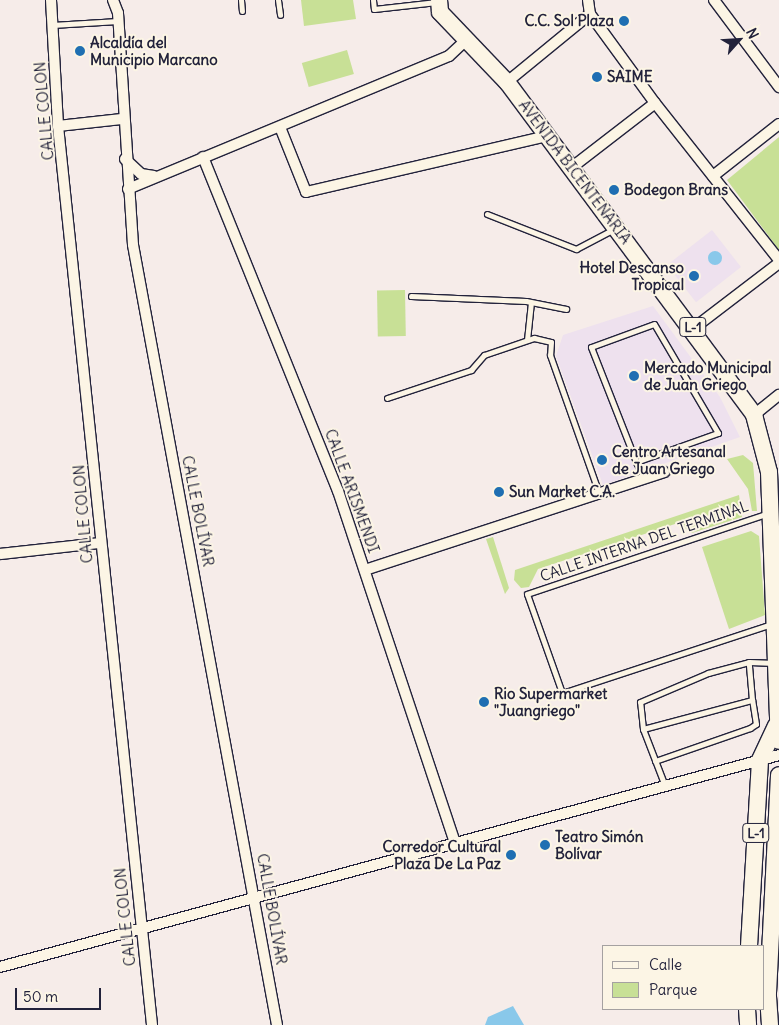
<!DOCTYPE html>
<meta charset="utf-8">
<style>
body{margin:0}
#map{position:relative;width:779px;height:1025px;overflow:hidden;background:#f6ece9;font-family:Delius,sans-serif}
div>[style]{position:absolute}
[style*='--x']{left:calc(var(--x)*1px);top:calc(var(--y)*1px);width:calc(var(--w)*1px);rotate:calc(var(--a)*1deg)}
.built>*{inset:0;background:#eee1ee;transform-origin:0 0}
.green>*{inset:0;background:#c8e096;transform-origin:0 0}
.water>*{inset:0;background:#89c8ea}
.round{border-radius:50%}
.roads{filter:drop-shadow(1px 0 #22223b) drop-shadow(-1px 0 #22223b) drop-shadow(0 1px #22223b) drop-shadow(0 -1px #22223b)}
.lane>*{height:5px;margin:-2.5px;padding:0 2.5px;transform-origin:2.5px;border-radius:2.5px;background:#fcf5e5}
.street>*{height:10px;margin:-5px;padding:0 5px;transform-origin:5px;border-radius:5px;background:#fcf5e5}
.primary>*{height:16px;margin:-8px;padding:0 8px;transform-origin:8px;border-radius:8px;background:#fcf5e5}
.dots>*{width:14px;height:14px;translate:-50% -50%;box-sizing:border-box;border:2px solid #fcf5e5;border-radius:50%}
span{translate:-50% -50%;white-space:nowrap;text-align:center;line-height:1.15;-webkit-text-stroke:4px #fcf5e5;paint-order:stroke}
.shield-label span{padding:1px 4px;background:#fcf5e5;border:1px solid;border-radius:4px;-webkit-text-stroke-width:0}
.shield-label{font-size:14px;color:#22223b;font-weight:700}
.poi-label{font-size:15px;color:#22223b;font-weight:700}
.right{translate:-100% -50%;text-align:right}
.left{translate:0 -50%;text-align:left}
.street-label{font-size:15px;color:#22223b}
.legend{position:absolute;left:602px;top:945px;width:162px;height:65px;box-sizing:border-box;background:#fcf5e5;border:1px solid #a5a1a1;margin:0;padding:6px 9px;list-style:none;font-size:15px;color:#22223b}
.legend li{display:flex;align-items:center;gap:10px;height:25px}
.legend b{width:25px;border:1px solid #a5a1a1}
.north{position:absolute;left:714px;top:15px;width:50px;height:50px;-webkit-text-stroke:4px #fcf5e5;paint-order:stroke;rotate:64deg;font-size:14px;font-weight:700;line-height:20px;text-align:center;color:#22223b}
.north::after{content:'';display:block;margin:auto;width:18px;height:22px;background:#22223b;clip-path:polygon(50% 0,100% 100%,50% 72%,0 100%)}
.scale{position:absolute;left:15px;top:988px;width:86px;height:22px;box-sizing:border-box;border:2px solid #22223b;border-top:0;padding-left:6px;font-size:15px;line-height:18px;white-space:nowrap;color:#22223b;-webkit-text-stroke:4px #fcf5e5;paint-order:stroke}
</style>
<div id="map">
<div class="built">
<i style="left:712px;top:230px;width:47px;height:57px;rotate:52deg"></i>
<i style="clip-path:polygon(653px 306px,720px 397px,740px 437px,603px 485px,556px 356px,563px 335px)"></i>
</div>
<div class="green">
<i style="clip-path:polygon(301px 0,353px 0,356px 19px,304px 26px)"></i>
<i style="left:347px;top:50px;width:25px;height:47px;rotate:74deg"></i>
<i style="clip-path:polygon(779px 137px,779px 250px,727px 180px)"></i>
<i style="left:405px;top:290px;width:46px;height:28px;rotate:89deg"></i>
<i style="clip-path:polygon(743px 455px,753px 463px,757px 511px,752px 511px,748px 489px,727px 459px)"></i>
<i style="clip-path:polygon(739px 495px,742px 517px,692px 533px,678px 523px,538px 569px,529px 587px,521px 588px,514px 580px,515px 570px)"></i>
<i style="clip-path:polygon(751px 531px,759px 536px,765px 615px,729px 629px,702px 547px)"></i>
<i style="clip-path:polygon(493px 537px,509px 588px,505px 594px,486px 539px)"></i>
</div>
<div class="water">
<i class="round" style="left:708px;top:251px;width:14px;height:14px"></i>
<i style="clip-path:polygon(513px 1006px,524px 1025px,485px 1025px,488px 1017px)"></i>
</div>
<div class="roads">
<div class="lane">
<i style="--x:241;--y:0;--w:11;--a:85"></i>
<i style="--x:278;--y:0;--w:15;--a:82"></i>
<i style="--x:373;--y:0;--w:9;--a:84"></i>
<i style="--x:374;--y:9;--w:63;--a:-6.3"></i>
<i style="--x:52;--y:25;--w:66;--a:-3.5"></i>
<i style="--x:487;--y:214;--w:96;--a:21.5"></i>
<i style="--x:576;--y:249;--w:43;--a:-27.8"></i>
<i style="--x:411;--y:296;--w:115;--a:2.5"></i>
<i style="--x:526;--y:301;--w:41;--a:11.3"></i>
<i style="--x:527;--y:340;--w:37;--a:-84"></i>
<i style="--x:387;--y:398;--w:89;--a:-18.4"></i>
<i style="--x:471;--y:370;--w:20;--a:-49"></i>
<i style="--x:484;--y:355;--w:53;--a:-18.8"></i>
<i style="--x:534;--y:338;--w:17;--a:13"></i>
<i style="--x:551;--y:342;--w:13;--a:94"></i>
<i style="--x:550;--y:355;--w:146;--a:70.5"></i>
<i style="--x:636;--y:462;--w:87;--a:-19.5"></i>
<i style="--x:718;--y:433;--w:126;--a:-120.4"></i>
<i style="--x:654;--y:324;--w:67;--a:159.9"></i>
<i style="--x:591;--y:347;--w:123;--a:68.6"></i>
<i style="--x:636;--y:462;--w:18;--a:63"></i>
<i style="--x:769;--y:513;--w:255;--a:161.5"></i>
<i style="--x:527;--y:594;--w:105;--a:70.5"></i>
<i style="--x:562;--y:693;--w:221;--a:-18.2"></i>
<i style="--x:643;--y:729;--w:113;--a:-14.9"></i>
<i style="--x:752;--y:700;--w:38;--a:-95"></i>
<i style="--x:655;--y:761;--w:101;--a:-19.2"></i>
<i style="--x:750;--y:728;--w:7;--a:-34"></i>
<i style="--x:756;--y:724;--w:24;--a:-99"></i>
<i style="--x:665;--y:786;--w:61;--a:-111.1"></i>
<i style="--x:643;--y:729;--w:27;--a:-96"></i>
<i style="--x:640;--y:702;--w:74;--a:-23.1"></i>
<i style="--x:708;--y:673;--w:42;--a:-15"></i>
<i style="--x:749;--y:662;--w:26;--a:2"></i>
</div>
<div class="street">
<i style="--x:51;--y:0;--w:126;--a:86.8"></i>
<i style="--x:58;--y:126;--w:904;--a:84.03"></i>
<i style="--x:113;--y:0;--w:14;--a:69"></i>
<i style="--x:118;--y:13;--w:232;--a:86.3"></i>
<i style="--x:133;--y:245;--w:793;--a:79.54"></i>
<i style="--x:588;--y:0;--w:14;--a:82"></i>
<i style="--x:590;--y:14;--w:110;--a:53.9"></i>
<i style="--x:655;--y:103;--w:200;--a:51.7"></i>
<i style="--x:714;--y:0;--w:109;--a:53.2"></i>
<i style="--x:507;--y:82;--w:107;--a:-39.3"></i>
<i style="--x:58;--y:126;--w:64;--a:-6.2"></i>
<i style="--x:280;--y:127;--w:70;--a:68.2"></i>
<i style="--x:306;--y:192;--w:247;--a:-13.1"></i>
<i style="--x:203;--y:157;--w:360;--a:68"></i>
<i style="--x:338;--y:491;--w:370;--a:71.6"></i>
<i style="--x:125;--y:159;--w:22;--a:43"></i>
<i style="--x:141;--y:174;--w:13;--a:9"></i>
<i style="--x:571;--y:168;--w:106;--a:-37.7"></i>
<i style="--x:713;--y:176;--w:84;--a:-38.2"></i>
<i style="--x:128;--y:189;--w:347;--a:-22.5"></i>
<i style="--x:449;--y:56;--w:21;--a:-43"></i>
<i style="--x:694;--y:328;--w:107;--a:-37.4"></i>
<i style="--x:754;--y:415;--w:32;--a:-39"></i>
<i style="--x:0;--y:554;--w:101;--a:-6.3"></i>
<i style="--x:365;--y:570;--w:315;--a:-18.1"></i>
<i style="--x:0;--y:967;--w:807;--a:-15.22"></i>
</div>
<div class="primary">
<i style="--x:439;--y:0;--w:12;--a:85"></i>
<i style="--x:440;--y:12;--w:97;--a:46.3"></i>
<i style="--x:507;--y:82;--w:415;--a:53.4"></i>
<i style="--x:754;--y:415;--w:59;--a:75.3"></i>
<i style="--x:769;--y:472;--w:269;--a:87.9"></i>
<i style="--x:749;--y:946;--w:186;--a:-86.6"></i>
<i style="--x:760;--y:760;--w:38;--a:-65"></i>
<i style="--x:747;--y:1009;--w:16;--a:86"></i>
<i style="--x:770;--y:1025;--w:32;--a:-94"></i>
<i style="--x:768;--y:993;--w:218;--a:-87.1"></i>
</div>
</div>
<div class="dots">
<i style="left:624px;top:21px;background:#1f6fb2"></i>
<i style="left:80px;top:51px;background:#1f6fb2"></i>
<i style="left:597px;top:77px;background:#1f6fb2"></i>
<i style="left:614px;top:190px;background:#1f6fb2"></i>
<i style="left:694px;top:276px;background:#1f6fb2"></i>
<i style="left:634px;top:376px;background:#1f6fb2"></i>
<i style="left:602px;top:460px;background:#1f6fb2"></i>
<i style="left:499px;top:492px;background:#1f6fb2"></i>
<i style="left:484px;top:702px;background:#1f6fb2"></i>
<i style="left:545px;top:845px;background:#1f6fb2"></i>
<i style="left:511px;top:855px;background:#1f6fb2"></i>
</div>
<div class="shield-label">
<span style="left:693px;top:327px">L-1</span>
<span style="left:756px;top:833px">L-1</span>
</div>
<div class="poi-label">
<span class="right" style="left:614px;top:21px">C.C. Sol Plaza</span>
<span class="left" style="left:90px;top:51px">Alcaldía del<br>Municipio Marcano</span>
<span class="left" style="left:607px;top:77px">SAIME</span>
<span class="left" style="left:624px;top:190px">Bodegon Brans</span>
<span class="right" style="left:684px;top:276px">Hotel Descanso<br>Tropical</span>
<span class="left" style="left:644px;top:376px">Mercado Municipal<br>de Juan Griego</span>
<span class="left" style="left:612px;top:460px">Centro Artesanal<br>de Juan Griego</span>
<span class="left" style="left:509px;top:492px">Sun Market C.A.</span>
<span class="left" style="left:494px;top:702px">Rio Supermarket<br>"Juangriego"</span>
<span class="left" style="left:555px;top:845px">Teatro Simón<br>Bolívar</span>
<span class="right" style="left:501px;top:855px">Corredor Cultural<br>Plaza De La Paz</span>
</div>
<div class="street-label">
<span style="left:44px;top:111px;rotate:-95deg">CALLE COLON</span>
<span style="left:575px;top:172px;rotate:53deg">AVENIDA BICENTENARIA</span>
<span style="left:352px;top:491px;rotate:70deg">CALLE ARISMENDI</span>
<span style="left:198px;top:511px;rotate:79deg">CALLE BOLÍVAR</span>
<span style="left:83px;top:514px;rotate:-95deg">CALLE COLON</span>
<span style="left:644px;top:541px;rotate:-19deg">CALLE INTERNA DEL TERMINAL</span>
<span style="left:272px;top:909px;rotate:80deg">CALLE BOLÍVAR</span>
<span style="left:125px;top:917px;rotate:-96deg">CALLE COLON</span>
</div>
<ul class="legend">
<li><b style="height:6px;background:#fcf5e5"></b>Calle</li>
<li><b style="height:14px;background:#c8e096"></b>Parque</li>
</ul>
<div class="north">N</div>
<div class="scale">50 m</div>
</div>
